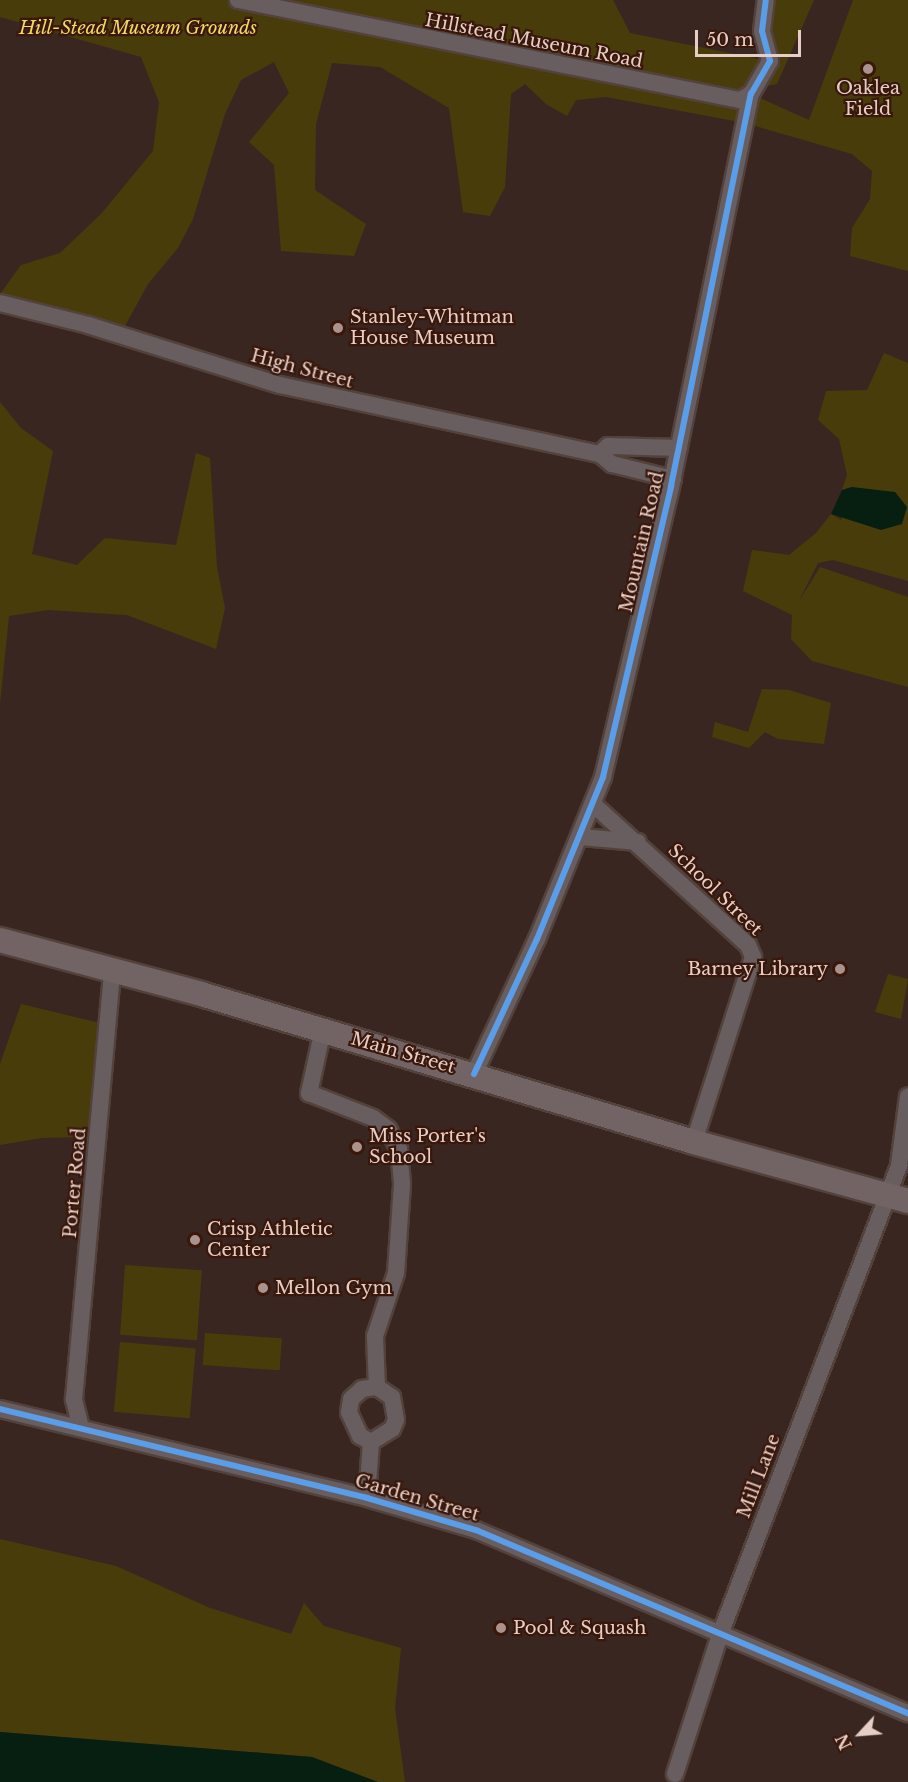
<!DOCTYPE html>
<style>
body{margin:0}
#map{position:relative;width:908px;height:1782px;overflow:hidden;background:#3a2620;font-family:"Libre Baskerville",serif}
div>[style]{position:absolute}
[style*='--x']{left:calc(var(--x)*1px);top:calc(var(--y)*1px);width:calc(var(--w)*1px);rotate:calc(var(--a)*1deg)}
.green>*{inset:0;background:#483d0a;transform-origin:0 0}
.water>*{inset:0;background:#071f11}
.roads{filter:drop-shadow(2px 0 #53423c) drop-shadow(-2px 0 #53423c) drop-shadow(0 2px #53423c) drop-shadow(0 -2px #53423c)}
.minor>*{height:16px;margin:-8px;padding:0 8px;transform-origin:8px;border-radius:8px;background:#685e60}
.highway>*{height:24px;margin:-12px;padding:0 12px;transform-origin:12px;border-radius:12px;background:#726364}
.cycleway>*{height:6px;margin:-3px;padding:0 3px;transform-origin:3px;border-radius:3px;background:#5a9eea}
.dots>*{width:16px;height:16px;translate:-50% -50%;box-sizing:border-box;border:3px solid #39170b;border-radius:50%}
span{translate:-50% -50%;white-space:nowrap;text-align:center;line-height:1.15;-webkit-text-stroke:4.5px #39170b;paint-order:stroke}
.park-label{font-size:18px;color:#efda62;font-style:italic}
.street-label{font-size:18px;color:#e6cec6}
.poi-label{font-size:18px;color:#e6cec6}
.left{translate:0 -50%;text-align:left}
.right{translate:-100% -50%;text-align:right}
.north{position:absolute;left:830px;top:1704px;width:60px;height:60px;-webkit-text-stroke:4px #39170b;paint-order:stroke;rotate:244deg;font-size:16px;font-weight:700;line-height:24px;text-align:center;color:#e6cec6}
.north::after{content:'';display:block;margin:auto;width:21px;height:27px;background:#e6cec6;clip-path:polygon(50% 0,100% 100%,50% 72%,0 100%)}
.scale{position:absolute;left:695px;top:30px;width:106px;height:27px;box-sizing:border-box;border:3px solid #e6cec6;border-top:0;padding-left:8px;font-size:18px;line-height:21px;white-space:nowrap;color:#e6cec6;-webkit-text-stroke:4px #39170b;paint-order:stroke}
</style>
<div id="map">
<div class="green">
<i style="clip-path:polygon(0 0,613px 0,630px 33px,769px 61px,766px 0,814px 0,777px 84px,766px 86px,769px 63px,751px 94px,809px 120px,853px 0,908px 0,908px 271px,850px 256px,852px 228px,870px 199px,872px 171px,852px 154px,745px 123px,606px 97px,576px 100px,567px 116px,546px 104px,525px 84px,511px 94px,505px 187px,490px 216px,463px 212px,449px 108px,380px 67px,332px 63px,316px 124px,315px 190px,366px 224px,354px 256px,281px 251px,274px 165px,249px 142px,289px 93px,274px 62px,241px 80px,225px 114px,193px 219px,178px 248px,148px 284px,120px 335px,0 303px,0 294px,21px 265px,60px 253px,101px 214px,153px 151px,159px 102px,141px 57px,0 17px)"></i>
<i style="clip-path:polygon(884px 353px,908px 363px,908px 581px,833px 560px,818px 563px,798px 603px,820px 567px,908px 597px,908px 687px,812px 661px,791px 639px,792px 615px,743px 591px,752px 550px,789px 555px,816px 533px,831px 514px,841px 520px,852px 487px,842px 490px,847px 475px,839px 439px,818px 420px,826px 391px,867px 390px)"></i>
<i style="clip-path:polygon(0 402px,21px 428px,53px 451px,32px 554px,77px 565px,105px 538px,176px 545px,196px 453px,210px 458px,217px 567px,225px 608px,216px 649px,127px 615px,48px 610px,9px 616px,0 704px)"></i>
<i style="clip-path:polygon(762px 689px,789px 690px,831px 703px,824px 744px,778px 739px,765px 732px,749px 748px,712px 737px,715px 722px,748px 732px)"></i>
<i style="clip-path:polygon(888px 974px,908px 979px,901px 1019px,875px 1012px)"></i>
<i style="clip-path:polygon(21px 1004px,108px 1025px,98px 1141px,82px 1137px,42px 1138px,0 1145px,0 1064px)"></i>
<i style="left:125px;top:1265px;width:77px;height:70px;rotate:4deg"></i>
<i style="left:205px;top:1333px;width:77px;height:32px;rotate:4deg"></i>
<i style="left:120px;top:1342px;width:76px;height:70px;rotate:5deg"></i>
<i style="clip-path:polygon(0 1539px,116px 1566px,210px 1608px,291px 1634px,304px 1603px,324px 1626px,401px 1648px,395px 1708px,405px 1782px,378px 1782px,312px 1757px,0 1732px)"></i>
</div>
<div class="water">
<i style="clip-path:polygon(852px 487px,895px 492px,907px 507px,902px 524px,881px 530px,831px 514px,842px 490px)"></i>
<i style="clip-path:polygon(0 1732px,312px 1757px,378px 1782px,0 1782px)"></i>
</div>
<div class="roads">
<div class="minor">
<i style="--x:238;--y:0;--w:512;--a:11.27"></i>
<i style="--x:740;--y:100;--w:13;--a:-29"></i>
<i style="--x:0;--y:303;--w:91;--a:14"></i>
<i style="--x:88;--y:325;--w:201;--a:17.4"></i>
<i style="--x:280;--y:385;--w:327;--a:12.2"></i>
<i style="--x:600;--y:454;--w:16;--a:40"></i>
<i style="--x:612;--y:464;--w:63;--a:13.8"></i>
<i style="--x:600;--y:454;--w:11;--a:-45"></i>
<i style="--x:608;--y:446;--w:71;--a:1.6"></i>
<i style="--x:594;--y:805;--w:208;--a:42.3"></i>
<i style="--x:748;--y:945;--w:13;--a:67"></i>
<i style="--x:753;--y:957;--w:194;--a:107.7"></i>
<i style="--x:581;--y:837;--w:57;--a:5"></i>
<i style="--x:323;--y:1029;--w:66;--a:102.3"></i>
<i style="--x:309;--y:1093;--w:69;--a:21.3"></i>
<i style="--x:373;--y:1118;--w:19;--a:36"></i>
<i style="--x:388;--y:1129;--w:23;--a:61"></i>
<i style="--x:399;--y:1149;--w:36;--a:85"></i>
<i style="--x:402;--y:1185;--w:88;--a:93.9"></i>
<i style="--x:396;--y:1273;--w:66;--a:108.4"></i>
<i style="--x:375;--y:1336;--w:51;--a:87.8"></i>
<i style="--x:377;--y:1387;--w:18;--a:34"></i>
<i style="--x:392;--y:1397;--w:23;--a:80"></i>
<i style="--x:396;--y:1420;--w:10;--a:114"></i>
<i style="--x:392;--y:1429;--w:25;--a:148"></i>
<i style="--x:371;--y:1442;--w:56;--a:94.1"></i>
<i style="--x:474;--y:1074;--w:149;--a:-65"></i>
<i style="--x:537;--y:939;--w:175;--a:-67.8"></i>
<i style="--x:603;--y:777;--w:299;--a:-76.8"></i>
<i style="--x:671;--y:486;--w:400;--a:-78.5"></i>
<i style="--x:751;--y:94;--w:38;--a:-60"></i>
<i style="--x:770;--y:61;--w:31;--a:-105"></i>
<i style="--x:762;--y:31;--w:31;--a:-83"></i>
<i style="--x:0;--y:1409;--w:378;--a:13.6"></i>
<i style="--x:367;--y:1498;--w:114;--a:16.4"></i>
<i style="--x:476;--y:1530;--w:469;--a:23"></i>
<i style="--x:81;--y:1428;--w:30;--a:-104"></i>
<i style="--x:74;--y:1399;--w:432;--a:-84.9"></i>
<i style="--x:371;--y:1442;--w:13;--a:-151"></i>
<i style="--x:360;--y:1436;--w:26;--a:-115"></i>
<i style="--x:349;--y:1412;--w:13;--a:-81"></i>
<i style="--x:351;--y:1399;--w:15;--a:-42"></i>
<i style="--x:362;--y:1389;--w:15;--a:-8"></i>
<i style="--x:675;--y:1774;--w:149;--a:-72.1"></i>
<i style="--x:721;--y:1632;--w:500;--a:-69.1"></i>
<i style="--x:899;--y:1165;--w:69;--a:-82.5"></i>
</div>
<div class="highway">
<i style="--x:0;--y:940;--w:208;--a:15"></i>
<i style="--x:201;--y:994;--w:515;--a:16.71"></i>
<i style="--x:694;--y:1142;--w:222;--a:15.4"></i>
</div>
</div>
<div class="cycleway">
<i style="--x:474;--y:1074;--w:149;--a:-65"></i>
<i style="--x:537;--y:939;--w:175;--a:-67.8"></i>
<i style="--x:603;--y:777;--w:299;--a:-76.8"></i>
<i style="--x:671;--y:486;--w:400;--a:-78.5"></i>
<i style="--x:751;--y:94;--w:38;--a:-60"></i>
<i style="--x:770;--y:61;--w:31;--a:-105"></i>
<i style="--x:762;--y:31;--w:31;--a:-83"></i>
<i style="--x:0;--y:1409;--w:378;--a:13.6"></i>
<i style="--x:367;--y:1498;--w:114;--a:16.4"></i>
<i style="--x:476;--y:1530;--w:469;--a:23"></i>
</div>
<div class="dots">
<i style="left:868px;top:69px;background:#aa938c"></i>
<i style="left:338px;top:328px;background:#aa938c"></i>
<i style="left:840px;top:969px;background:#aa938c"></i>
<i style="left:357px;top:1147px;background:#aa938c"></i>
<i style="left:195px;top:1240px;background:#aa938c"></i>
<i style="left:263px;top:1288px;background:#aa938c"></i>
<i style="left:501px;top:1628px;background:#aa938c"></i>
</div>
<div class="park-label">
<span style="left:138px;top:28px">Hill-Stead Museum Grounds</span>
</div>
<div class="street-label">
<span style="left:534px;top:41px;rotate:11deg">Hillstead Museum Road</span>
<span style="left:302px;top:369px;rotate:15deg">High Street</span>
<span style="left:642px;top:542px;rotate:-77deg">Mountain Road</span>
<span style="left:715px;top:890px;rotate:44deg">School Street</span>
<span style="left:403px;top:1053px;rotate:16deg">Main Street</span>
<span style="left:75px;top:1183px;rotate:-85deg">Porter Road</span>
<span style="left:759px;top:1476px;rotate:-69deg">Mill Lane</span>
<span style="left:417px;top:1498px;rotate:16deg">Garden Street</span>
</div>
<div class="poi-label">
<span style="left:868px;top:99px">Oaklea<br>Field</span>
<span class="left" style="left:350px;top:328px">Stanley-Whitman<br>House Museum</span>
<span class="right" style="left:828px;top:969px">Barney Library</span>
<span class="left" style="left:369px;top:1147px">Miss Porter's<br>School</span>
<span class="left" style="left:207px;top:1240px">Crisp Athletic<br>Center</span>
<span class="left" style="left:275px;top:1288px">Mellon Gym</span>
<span class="left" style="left:513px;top:1628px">Pool &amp; Squash</span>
</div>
<div class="north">N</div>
<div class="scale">50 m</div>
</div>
